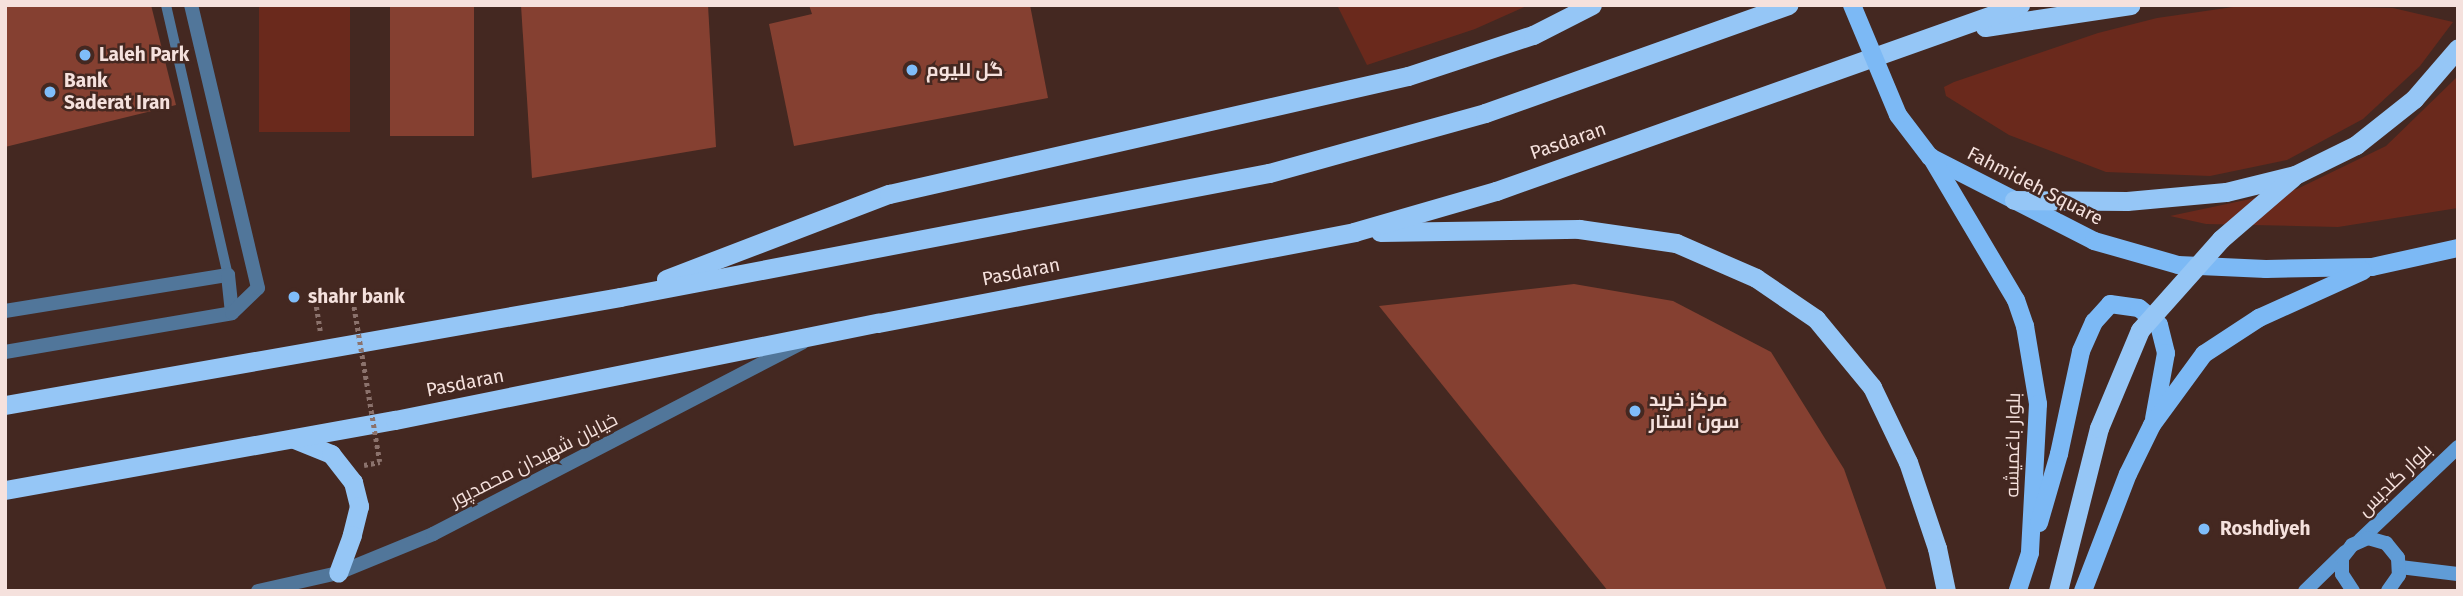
<!DOCTYPE html>
<meta charset="utf-8">
<style>
body{margin:0}
#map{position:relative;width:2463px;height:596px;overflow:hidden;background:#442821;font-family:"Fira Sans",Cairo,sans-serif}
div>[style]{position:absolute}
[style*='--x']{left:calc(var(--x)*1px);top:calc(var(--y)*1px);width:calc(var(--w)*1px);rotate:calc(var(--a)*1deg)}
.green>*{inset:0;background:#6a291c;transform-origin:0 0}
.building>*{inset:0;background:#854031;transform-origin:0 0}
.path>*{height:4.5px;margin-top:-2.25px;transform-origin:0;background:repeating-linear-gradient(90deg,#8b726c 0 3.5px,transparent 0 7px)}
.service>*{height:10px;margin:-5px;padding:0 5px;transform-origin:5px;border-radius:5px;background:#51769a}
.tertiary>*{height:14px;margin:-7px;padding:0 7px;transform-origin:7px;border-radius:7px;background:#51769a}
.secondary>*{height:14px;margin:-7px;padding:0 7px;transform-origin:7px;border-radius:7px;background:#609cd7}
.primary>*{height:18px;margin:-9px;padding:0 9px;transform-origin:9px;border-radius:9px;background:#7cb9f5}
.trunk>*{height:19px;margin:-9.5px;padding:0 9.5px;transform-origin:9.5px;border-radius:9.5px;background:#95c6f6}
.path-bridge>*{height:4.5px;margin-top:-2.25px;transform-origin:0;background:repeating-linear-gradient(90deg,#8b726c 0 3.5px,transparent 0 7px)}
.primary-bridge>*{height:18px;margin:-9px;padding:0 9px;transform-origin:9px;border-radius:9px;background:#7cb9f5}
.trunk-bridge>*{height:19px;margin:-9.5px;padding:0 9.5px;transform-origin:9.5px;border-radius:9.5px;background:#95c6f6}
.dots>*{width:19px;height:19px;translate:-50% -50%;box-sizing:border-box;border:4px solid #442821;border-radius:50%}
span{translate:-50% -50%;white-space:nowrap;text-align:center;line-height:1.15;-webkit-text-stroke:5px #442821;paint-order:stroke}
.poi-label{font-size:19px;color:#f5e1dd;font-weight:700}
.left{translate:0 -50%;text-align:left}
.street-label{font-size:19px;color:#f5e1dd}
.frame{position:absolute;inset:0;border:7px solid #f5e1dd;pointer-events:none}
</style>
<div id="map">
<div class="green">
<i style="left:259px;top:5px;width:91px;height:127px"></i>
<i style="clip-path:polygon(1337px 5px,1529px 5px,1475px 29px,1367px 65px)"></i>
<i style="clip-path:polygon(2247px 5px,2393px 8px,2453px 22px,2420px 66px,2363px 119px,2287px 160px,2210px 176px,2106px 172px,2009px 135px,1946px 96px,1944px 87px,1954px 82px,2098px 33px,2157px 18px)"></i>
<i style="clip-path:polygon(2458px 76px,2458px 208px,2338px 227px,2206px 224px,2170px 216px,2297px 189px,2386px 146px)"></i>
</div>
<div class="building">
<i style="clip-path:polygon(5px 5px,151px 5px,176px 105px,5px 147px)"></i>
<i style="left:390px;top:5px;width:84px;height:131px"></i>
<i style="clip-path:polygon(521px 5px,708px 5px,716px 147px,532px 178px)"></i>
<i style="clip-path:polygon(809px 5px,1030px 5px,1048px 98px,794px 146px,769px 24px,812px 14px)"></i>
<i style="clip-path:polygon(1574px 284px,1673px 301px,1771px 352px,1844px 469px,1887px 591px,1608px 591px,1379px 306px)"></i>
</div>
<div class="path">
<i style="--x:320;--y:331;--w:33;--a:-99"></i>
<i style="--x:315;--y:298;--w:37;--a:-8"></i>
<i style="--x:364;--y:465;--w:16;--a:-11"></i>
</div>
<div class="service">
<i style="--x:166;--y:5;--w:277;--a:77.1"></i>
</div>
<div class="tertiary">
<i style="--x:5;--y:311;--w:226;--a:-9.2"></i>
<i style="--x:228;--y:275;--w:38;--a:84"></i>
<i style="--x:5;--y:352;--w:230;--a:-9.7"></i>
<i style="--x:232;--y:313;--w:36;--a:-44"></i>
<i style="--x:258;--y:288;--w:291;--a:-103.3"></i>
<i style="--x:258;--y:591;--w:82;--a:-12.7"></i>
<i style="--x:338;--y:573;--w:103;--a:-22.3"></i>
<i style="--x:433;--y:534;--w:416;--a:-27.4"></i>
</div>
<div class="secondary">
<i style="--x:2360;--y:540;--w:135;--a:-43.5"></i>
<i style="--x:2400;--y:567;--w:58;--a:6.9"></i>
<i style="--x:2305;--y:591;--w:56;--a:-44.3"></i>
<i style="--x:2353;--y:591;--w:20;--a:-123"></i>
<i style="--x:2342;--y:574;--w:16;--a:-90"></i>
<i style="--x:2342;--y:558;--w:16;--a:-52"></i>
<i style="--x:2352;--y:545;--w:17;--a:-24"></i>
<i style="--x:2368;--y:538;--w:19;--a:16"></i>
<i style="--x:2386;--y:543;--w:19;--a:51"></i>
<i style="--x:2398;--y:558;--w:17;--a:87"></i>
<i style="--x:2399;--y:575;--w:19;--a:125"></i>
</div>
<div class="primary">
<i style="--x:1898;--y:115;--w:53;--a:52.7"></i>
<i style="--x:1930;--y:157;--w:184;--a:27.1"></i>
<i style="--x:2094;--y:241;--w:87;--a:15.9"></i>
<i style="--x:2178;--y:265;--w:88;--a:2.6"></i>
<i style="--x:2266;--y:269;--w:106;--a:-1.1"></i>
<i style="--x:2372;--y:267;--w:88;--a:-12.5"></i>
<i style="--x:1931;--y:157;--w:166;--a:59.3"></i>
<i style="--x:2016;--y:300;--w:28;--a:71"></i>
<i style="--x:2025;--y:326;--w:79;--a:80.5"></i>
<i style="--x:2038;--y:404;--w:149;--a:93.1"></i>
<i style="--x:2030;--y:553;--w:40;--a:108"></i>
<i style="--x:2039;--y:523;--w:72;--a:-73.8"></i>
<i style="--x:2059;--y:454;--w:105;--a:-77.9"></i>
<i style="--x:2081;--y:351;--w:32;--a:-66"></i>
<i style="--x:2094;--y:322;--w:24;--a:-48"></i>
<i style="--x:2110;--y:304;--w:29;--a:8"></i>
<i style="--x:2139;--y:308;--w:26;--a:40"></i>
<i style="--x:2159;--y:325;--w:29;--a:76"></i>
<i style="--x:2166;--y:353;--w:67;--a:100.3"></i>
<i style="--x:2083;--y:591;--w:125;--a:-69"></i>
<i style="--x:2128;--y:474;--w:55;--a:-63.9"></i>
<i style="--x:2152;--y:425;--w:88;--a:-53.8"></i>
<i style="--x:2204;--y:354;--w:66;--a:-33.2"></i>
<i style="--x:2259;--y:318;--w:114;--a:-24.3"></i>
</div>
<div class="trunk">
<i style="--x:1985;--y:27;--w:147;--a:-8.6"></i>
<i style="--x:2014;--y:200;--w:113;--a:0.5"></i>
<i style="--x:2127;--y:201;--w:99;--a:-5.2"></i>
<i style="--x:2226;--y:192;--w:71;--a:-13.8"></i>
<i style="--x:2295;--y:175;--w:68;--a:-26.2"></i>
<i style="--x:2356;--y:145;--w:74;--a:-38.4"></i>
<i style="--x:2414;--y:99;--w:67;--a:-49.2"></i>
<i style="--x:1380;--y:232;--w:199;--a:-0.9"></i>
<i style="--x:1579;--y:229;--w:98;--a:8.2"></i>
<i style="--x:1676;--y:243;--w:87;--a:23.6"></i>
<i style="--x:1756;--y:278;--w:73;--a:34.3"></i>
<i style="--x:1816;--y:319;--w:88;--a:50.5"></i>
<i style="--x:1872;--y:387;--w:83;--a:64.4"></i>
<i style="--x:1908;--y:462;--w:91;--a:71.4"></i>
<i style="--x:1937;--y:548;--w:44;--a:78.2"></i>
<i style="--x:2221;--y:239;--w:94;--a:-40.7"></i>
<i style="--x:666;--y:279;--w:239;--a:-20.9"></i>
<i style="--x:889;--y:194;--w:532;--a:-12.81"></i>
<i style="--x:1408;--y:76;--w:132;--a:-18.2"></i>
<i style="--x:1533;--y:35;--w:66;--a:-27"></i>
<i style="--x:5;--y:405;--w:624;--a:-9.96"></i>
<i style="--x:620;--y:297;--w:661;--a:-10.82"></i>
<i style="--x:1269;--y:173;--w:224;--a:-15.5"></i>
<i style="--x:1485;--y:113;--w:322;--a:-19.6"></i>
<i style="--x:294;--y:439;--w:40;--a:22"></i>
<i style="--x:331;--y:454;--w:36;--a:52"></i>
<i style="--x:353;--y:482;--w:25;--a:76"></i>
<i style="--x:359;--y:506;--w:30;--a:104"></i>
<i style="--x:352;--y:535;--w:40;--a:110.2"></i>
<i style="--x:5;--y:490;--w:396;--a:-10.2"></i>
<i style="--x:395;--y:420;--w:493;--a:-11.4"></i>
<i style="--x:878;--y:323;--w:485;--a:-10.8"></i>
<i style="--x:1354;--y:232;--w:148;--a:-16.1"></i>
<i style="--x:1496;--y:191;--w:556;--a:-19.54"></i>
<i style="--x:2058;--y:591;--w:168;--a:-75.9"></i>
<i style="--x:2099;--y:428;--w:106;--a:-67.3"></i>
</div>
<div class="path-bridge">
<i style="--x:352;--y:293;--w:171;--a:80.6"></i>
</div>
<div class="primary-bridge">
<i style="--x:1852;--y:5;--w:119;--a:67.3"></i>
</div>
<div class="trunk-bridge">
<i style="--x:2140;--y:330;--w:122;--a:-48.3"></i>
</div>
<div class="dots">
<i style="left:85px;top:55px;background:#7fbdfa"></i>
<i style="left:912px;top:70px;background:#7fbdfa"></i>
<i style="left:50px;top:92px;background:#7fbdfa"></i>
<i style="left:294px;top:297px;background:#7fbdfa"></i>
<i style="left:1635px;top:411px;background:#7fbdfa"></i>
<i style="left:2204px;top:529px;background:#7fbdfa"></i>
</div>
<div class="poi-label">
<span class="left" style="left:99px;top:55px">Laleh Park</span>
<span class="left" style="left:926px;top:70px">گل للیوم</span>
<span class="left" style="left:64px;top:92px">Bank<br>Saderat Iran</span>
<span class="left" style="left:308px;top:297px">shahr bank</span>
<span class="left" style="left:1649px;top:411px">مرکز خرید<br>سون استار</span>
<span class="left" style="left:2220px;top:529px">Roshdiyeh</span>
</div>
<div class="street-label">
<span style="left:1568px;top:141px;rotate:-19deg">Pasdaran</span>
<span style="left:2035px;top:186px;rotate:27deg">Fahmideh Square</span>
<span style="left:1021px;top:272px;rotate:-11deg">Pasdaran</span>
<span style="left:465px;top:383px;rotate:-11deg">Pasdaran</span>
<span style="left:2013px;top:445px;rotate:-89deg">بلوار باغمیشه</span>
<span style="left:534px;top:460px;rotate:-27deg">خیابان شهیدان محمدپور</span>
<span style="left:2395px;top:480px;rotate:-44deg">بلوار گلدیس</span>
</div>
<div class="frame"></div>
</div>
